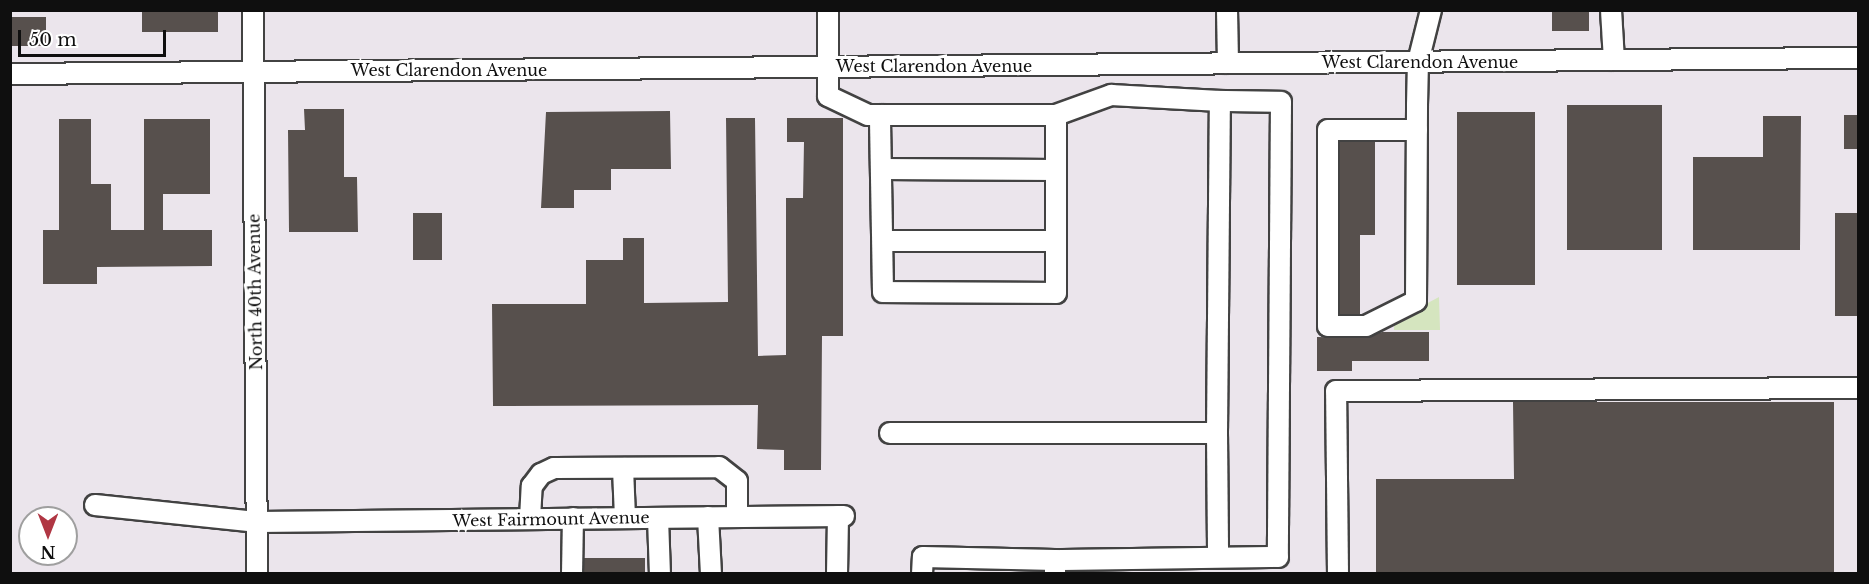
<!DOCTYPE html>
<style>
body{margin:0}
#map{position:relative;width:1869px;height:584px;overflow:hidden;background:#fefbf3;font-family:"Libre Baskerville",serif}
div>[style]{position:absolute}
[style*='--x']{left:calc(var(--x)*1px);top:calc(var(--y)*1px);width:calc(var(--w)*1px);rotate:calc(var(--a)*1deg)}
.industrial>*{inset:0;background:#ebe5ec}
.green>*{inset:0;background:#d5e5bf}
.building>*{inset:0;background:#57504d;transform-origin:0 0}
.roads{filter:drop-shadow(2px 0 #424242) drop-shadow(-2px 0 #424242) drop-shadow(0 2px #424242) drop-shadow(0 -2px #424242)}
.minor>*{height:20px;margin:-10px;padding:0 10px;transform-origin:10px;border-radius:10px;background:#fff}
span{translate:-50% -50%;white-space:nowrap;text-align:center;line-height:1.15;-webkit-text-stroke:6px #fff;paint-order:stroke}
.street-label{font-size:16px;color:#0f0f0f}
.frame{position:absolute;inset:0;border:12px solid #0f0f0f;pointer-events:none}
.north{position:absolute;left:18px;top:506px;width:60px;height:60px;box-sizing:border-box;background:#fff;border:2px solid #9f9f9f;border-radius:50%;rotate:180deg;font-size:16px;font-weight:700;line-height:24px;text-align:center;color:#0f0f0f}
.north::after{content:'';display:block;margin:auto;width:21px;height:27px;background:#b03643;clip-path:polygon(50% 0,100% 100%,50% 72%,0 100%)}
.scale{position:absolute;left:18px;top:30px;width:148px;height:27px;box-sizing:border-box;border:3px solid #0f0f0f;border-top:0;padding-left:8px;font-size:18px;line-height:21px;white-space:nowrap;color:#0f0f0f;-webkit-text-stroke:4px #fff;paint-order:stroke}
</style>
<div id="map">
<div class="industrial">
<i style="clip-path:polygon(evenodd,10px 11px,1858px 11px,1858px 573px,11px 573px,10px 11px,30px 518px,66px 518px,66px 554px,30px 554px,30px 518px)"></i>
</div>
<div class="green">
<i style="clip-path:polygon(1439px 297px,1440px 330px,1394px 330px,1394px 321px)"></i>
</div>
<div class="building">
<i style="left:142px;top:10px;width:76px;height:22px"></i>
<i style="left:1552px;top:12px;width:37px;height:19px"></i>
<i style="left:10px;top:17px;width:36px;height:29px"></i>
<i style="left:1567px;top:105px;width:95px;height:145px"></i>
<i style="clip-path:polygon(304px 109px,344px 109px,344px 177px,357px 177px,358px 232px,289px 232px,288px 130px,305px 130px)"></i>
<i style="clip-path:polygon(670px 111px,671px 169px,611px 169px,611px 190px,574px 190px,574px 208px,541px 208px,546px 112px)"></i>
<i style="left:1457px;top:112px;width:78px;height:173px"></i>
<i style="left:1844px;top:115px;width:14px;height:34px"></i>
<i style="clip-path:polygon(1763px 116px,1801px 116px,1800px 250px,1693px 250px,1693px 157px,1763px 157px)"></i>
<i style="clip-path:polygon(726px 118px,755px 118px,758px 356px,786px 355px,786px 198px,803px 198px,804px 142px,787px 142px,787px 118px,843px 118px,843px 336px,822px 336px,821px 470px,784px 470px,784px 450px,757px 449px,758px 405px,493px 406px,492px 304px,586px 304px,586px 260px,623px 260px,623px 238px,644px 238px,644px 303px,728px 302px)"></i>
<i style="clip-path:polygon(59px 119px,91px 119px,91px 184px,111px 184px,111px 230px,144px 230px,144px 119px,210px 119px,210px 194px,163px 194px,163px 230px,212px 230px,212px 266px,97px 267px,97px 284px,43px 284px,43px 230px,59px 230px)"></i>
<i style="clip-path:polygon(1340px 142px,1375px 142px,1375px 235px,1360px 235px,1360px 314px,1340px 314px)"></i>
<i style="left:413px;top:213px;width:29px;height:47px"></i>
<i style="left:1835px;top:213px;width:23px;height:103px"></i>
<i style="clip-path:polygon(1382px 332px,1429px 332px,1429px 361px,1352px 361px,1352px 371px,1317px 371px,1317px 337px,1366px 338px)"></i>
<i style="clip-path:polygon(1513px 402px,1834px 402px,1834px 573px,1376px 573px,1376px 479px,1514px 479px)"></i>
<i style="left:584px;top:558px;width:61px;height:15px"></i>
</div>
<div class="roads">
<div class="minor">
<i style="--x:253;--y:10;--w:564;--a:89.59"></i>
<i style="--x:828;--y:10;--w:86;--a:90"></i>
<i style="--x:828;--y:96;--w:44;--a:25.4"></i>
<i style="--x:868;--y:115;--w:188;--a:0"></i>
<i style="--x:1056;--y:115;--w:178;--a:90"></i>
<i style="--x:1056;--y:293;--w:173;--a:-179.7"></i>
<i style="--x:883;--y:292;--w:177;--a:-91"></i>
<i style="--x:1227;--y:10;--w:53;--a:88.9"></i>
<i style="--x:1611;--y:10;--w:50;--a:86.6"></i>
<i style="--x:10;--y:74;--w:1848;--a:-0.5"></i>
<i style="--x:1056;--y:115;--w:59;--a:-20"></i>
<i style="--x:1111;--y:95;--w:109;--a:3.2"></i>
<i style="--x:1417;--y:130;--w:89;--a:180"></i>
<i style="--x:1328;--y:130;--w:196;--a:90"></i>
<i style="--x:1328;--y:326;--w:38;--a:0"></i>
<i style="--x:1366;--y:326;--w:56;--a:-26.6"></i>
<i style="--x:1416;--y:301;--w:196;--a:-89.7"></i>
<i style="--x:1417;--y:105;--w:43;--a:-88.7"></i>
<i style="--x:1418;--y:62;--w:54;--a:-76"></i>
<i style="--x:881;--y:169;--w:175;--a:0.3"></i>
<i style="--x:883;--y:241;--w:173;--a:0"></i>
<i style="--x:890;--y:433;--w:327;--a:0"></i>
<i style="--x:1217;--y:433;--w:332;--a:-89.5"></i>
<i style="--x:1220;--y:101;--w:61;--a:0.9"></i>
<i style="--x:1281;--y:102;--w:455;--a:90.4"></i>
<i style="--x:1278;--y:557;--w:223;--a:179.2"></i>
<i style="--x:1217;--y:433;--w:124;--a:89.5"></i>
<i style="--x:623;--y:468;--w:50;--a:87.7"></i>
<i style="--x:95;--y:505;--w:164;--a:6"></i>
<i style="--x:258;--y:522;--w:586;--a:-0.59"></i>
<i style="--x:708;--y:517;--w:57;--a:87"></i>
<i style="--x:658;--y:518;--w:56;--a:88"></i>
<i style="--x:530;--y:519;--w:33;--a:-87"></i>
<i style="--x:532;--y:486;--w:15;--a:-53"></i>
<i style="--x:541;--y:474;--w:14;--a:-25"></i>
<i style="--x:554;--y:468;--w:165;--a:-0.3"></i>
<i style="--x:719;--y:467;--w:23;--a:38"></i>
<i style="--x:737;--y:481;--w:36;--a:90"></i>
<i style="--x:572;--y:574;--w:56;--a:-89"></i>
<i style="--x:837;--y:574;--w:58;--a:-89"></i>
<i style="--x:922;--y:574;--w:17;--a:-87"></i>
<i style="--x:923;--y:557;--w:132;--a:1.3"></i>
<i style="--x:1055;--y:560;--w:14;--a:90"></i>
<i style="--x:1338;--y:574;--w:183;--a:-90.6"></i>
<i style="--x:1336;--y:391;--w:522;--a:-0.33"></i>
</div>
</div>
<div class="street-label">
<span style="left:1420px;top:62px">West Clarendon Avenue</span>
<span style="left:934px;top:66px">West Clarendon Avenue</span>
<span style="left:449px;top:70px">West Clarendon Avenue</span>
<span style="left:255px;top:292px;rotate:-91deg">North 40th Avenue</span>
<span style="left:551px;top:519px;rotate:-1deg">West Fairmount Avenue</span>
</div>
<div class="frame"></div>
<div class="north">N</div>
<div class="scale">50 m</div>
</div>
